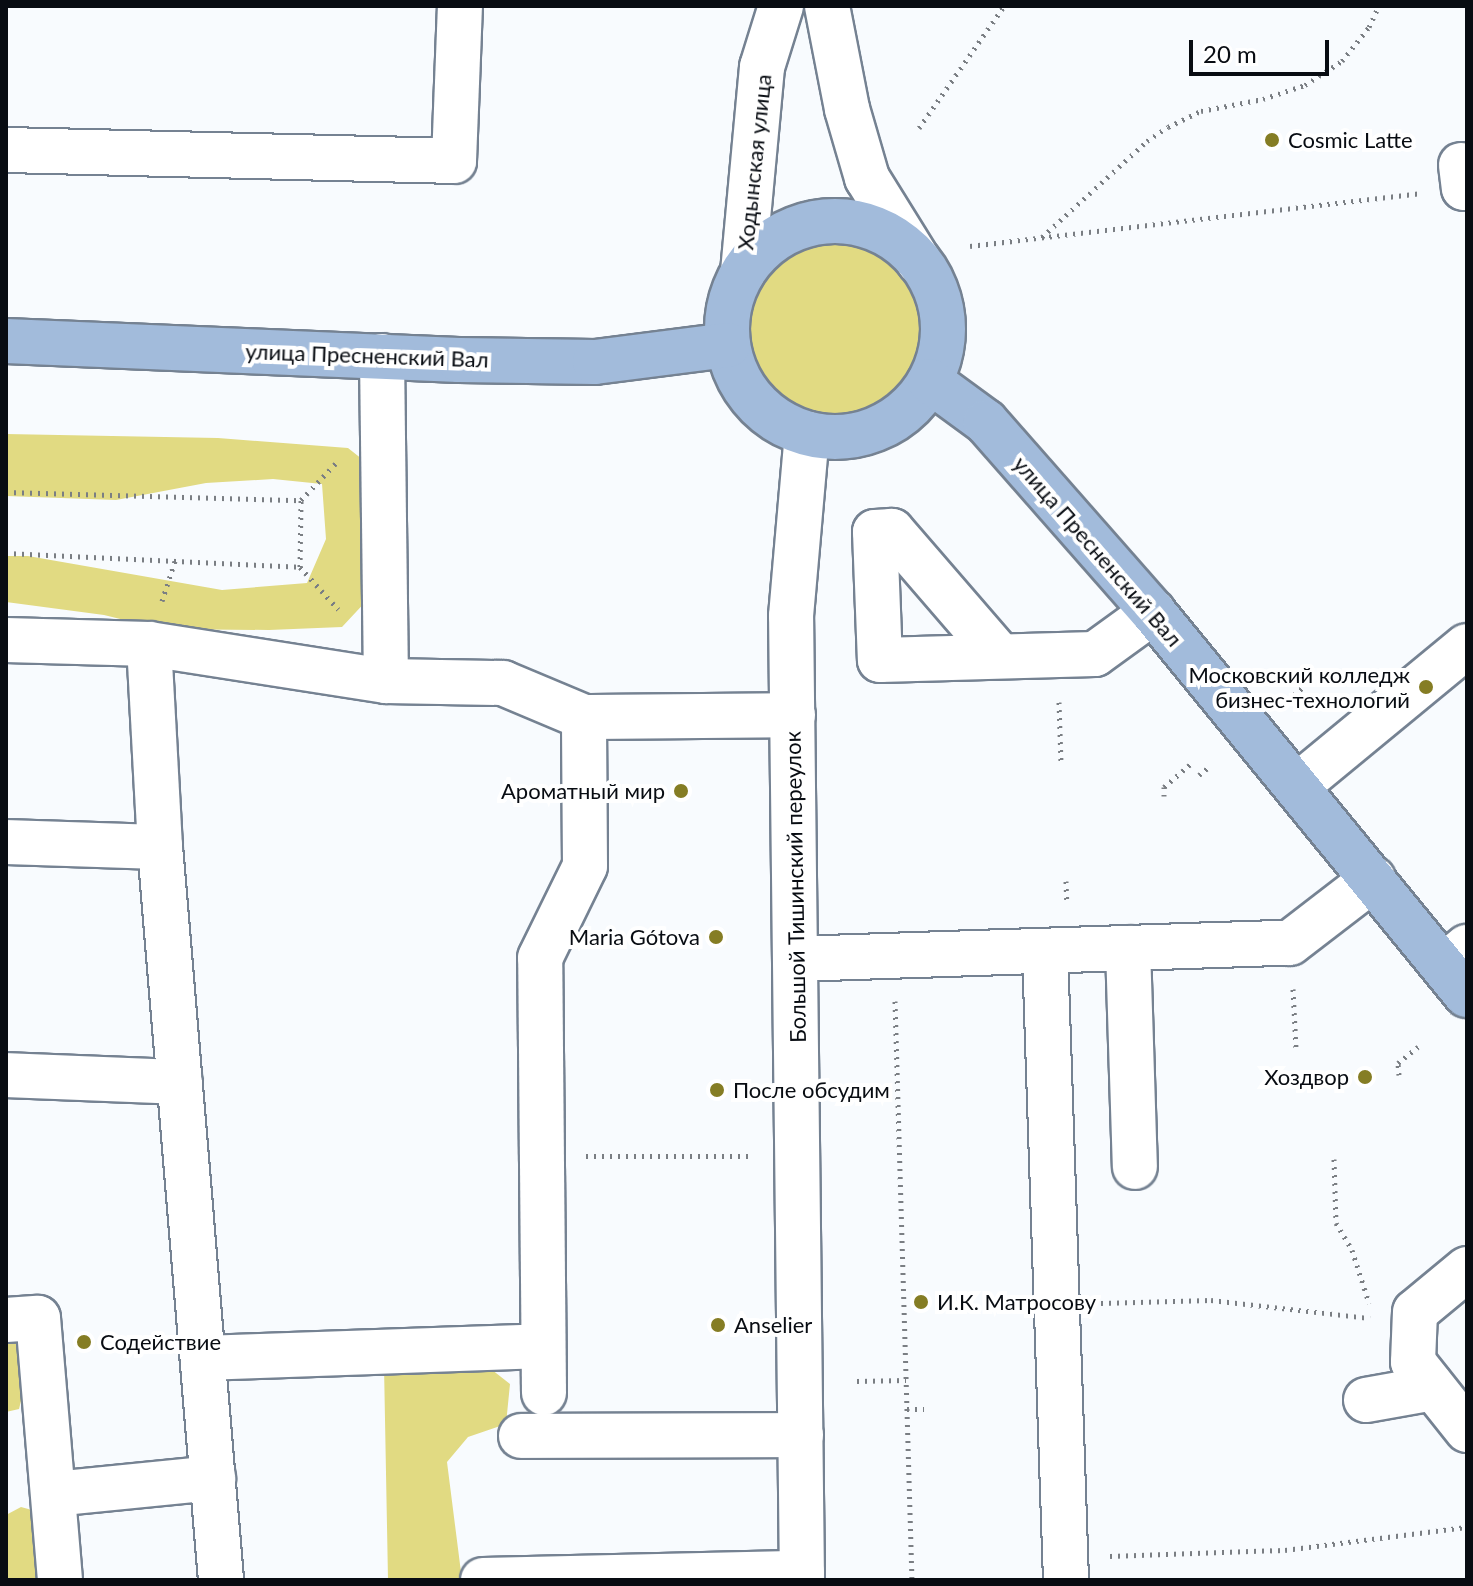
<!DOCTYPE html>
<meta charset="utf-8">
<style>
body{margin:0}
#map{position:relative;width:1473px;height:1586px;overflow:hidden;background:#f8fbfe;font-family:Lato,sans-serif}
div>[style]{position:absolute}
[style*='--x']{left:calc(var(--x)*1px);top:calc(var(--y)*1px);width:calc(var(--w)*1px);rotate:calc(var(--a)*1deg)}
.green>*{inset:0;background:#e1da82}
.round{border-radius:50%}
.path>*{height:5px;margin-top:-2.5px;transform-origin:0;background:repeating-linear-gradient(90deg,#7a7e83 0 2px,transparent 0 8px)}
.roads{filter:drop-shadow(2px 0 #758292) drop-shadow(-2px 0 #758292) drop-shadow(0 2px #758292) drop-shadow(0 -2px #758292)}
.minor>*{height:44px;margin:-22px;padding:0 22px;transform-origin:22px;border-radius:22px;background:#fff}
.major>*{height:44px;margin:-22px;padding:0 22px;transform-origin:22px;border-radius:22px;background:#a2bbdb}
.major>.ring{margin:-22px;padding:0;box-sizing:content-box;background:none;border:44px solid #a2bbdb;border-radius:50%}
.dots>*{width:22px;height:22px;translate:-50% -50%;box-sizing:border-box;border:4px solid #fff;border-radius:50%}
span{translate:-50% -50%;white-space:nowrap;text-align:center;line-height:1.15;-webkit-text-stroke:8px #fff;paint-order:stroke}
.poi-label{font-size:22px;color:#080c12}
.left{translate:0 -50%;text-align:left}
.right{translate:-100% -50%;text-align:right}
.street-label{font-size:22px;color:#080c12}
.frame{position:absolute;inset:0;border:8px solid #080c12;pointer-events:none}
.scale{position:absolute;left:1189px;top:40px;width:140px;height:36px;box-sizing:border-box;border:4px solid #080c12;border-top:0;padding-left:10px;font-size:24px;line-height:28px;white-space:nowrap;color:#080c12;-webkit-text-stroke:6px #fff;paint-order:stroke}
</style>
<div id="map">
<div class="green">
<i class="round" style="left:740px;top:237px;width:186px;height:186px"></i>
<i style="clip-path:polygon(6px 434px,218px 438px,348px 448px,372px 467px,370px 597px,342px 627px,269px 630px,161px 629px,104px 615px,6px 602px,6px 556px,28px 556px,222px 590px,307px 583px,326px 539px,322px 484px,273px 479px,206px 483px,116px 500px,6px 496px)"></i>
<i style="clip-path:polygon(6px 1337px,15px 1338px,27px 1377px,19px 1409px,6px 1412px)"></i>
<i style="clip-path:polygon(482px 1362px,510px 1384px,506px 1424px,468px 1437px,447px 1462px,462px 1580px,388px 1580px,384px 1366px)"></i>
<i style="clip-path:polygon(21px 1507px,39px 1512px,44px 1580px,6px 1580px,6px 1515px)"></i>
</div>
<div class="path">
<i style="--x:919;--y:128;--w:149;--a:-55.1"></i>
<i style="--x:1042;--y:237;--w:142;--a:-42.4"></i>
<i style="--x:1147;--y:141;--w:25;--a:-34"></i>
<i style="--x:1168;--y:127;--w:37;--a:-26"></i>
<i style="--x:1201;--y:111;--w:63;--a:-11"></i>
<i style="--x:1263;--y:99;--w:44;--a:-18.4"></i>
<i style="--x:1305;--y:85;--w:44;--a:-33"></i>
<i style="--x:1342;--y:61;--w:43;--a:-51.5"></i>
<i style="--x:1369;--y:27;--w:23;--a:-65"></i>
<i style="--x:970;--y:246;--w:453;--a:-6.7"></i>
<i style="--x:6;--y:492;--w:295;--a:1.6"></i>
<i style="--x:301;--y:500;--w:54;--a:-46.5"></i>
<i style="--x:6;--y:553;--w:294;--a:2.7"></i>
<i style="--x:300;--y:567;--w:57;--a:47.9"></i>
<i style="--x:300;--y:567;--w:67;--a:-89.1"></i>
<i style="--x:162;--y:601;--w:42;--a:-72"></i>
<i style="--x:1294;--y:695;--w:29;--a:-41"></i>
<i style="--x:1059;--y:702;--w:59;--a:88.1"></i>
<i style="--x:1199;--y:775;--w:14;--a:-39"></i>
<i style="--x:1164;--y:796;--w:9;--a:-90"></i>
<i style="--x:1164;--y:787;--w:35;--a:-41"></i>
<i style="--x:1066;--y:881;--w:23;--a:88"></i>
<i style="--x:1293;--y:989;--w:59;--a:87.1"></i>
<i style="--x:895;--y:1001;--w:579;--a:88.32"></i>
<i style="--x:1399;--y:1075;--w:12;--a:-95"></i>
<i style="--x:1398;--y:1063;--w:26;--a:-39"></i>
<i style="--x:586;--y:1156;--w:166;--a:0"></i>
<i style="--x:1334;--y:1159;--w:64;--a:88.2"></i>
<i style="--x:1336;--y:1223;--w:31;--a:59"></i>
<i style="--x:1352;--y:1250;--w:56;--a:72.2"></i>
<i style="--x:1101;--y:1303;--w:110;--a:-1.6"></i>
<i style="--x:1211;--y:1300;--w:160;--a:6.5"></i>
<i style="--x:857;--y:1381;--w:49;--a:-1.2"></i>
<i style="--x:907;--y:1409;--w:17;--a:0"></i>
<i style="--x:1110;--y:1556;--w:175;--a:-2"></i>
<i style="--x:1285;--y:1550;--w:183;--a:-7.2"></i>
</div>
<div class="roads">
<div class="minor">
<i style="--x:827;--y:6;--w:105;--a:79"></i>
<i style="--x:847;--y:109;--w:72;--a:73.8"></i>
<i style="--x:867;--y:178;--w:99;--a:58.2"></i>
<i style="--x:6;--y:150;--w:448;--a:1.4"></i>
<i style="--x:454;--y:161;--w:155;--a:-87.8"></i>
<i style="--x:1461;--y:165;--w:23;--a:83"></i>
<i style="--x:1464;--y:188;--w:3;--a:-18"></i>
<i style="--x:743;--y:272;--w:206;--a:-84.7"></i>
<i style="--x:762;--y:67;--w:64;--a:-72.7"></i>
<i style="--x:382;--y:356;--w:325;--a:89.3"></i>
<i style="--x:6;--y:640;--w:143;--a:1.6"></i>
<i style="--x:149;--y:644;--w:240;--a:8.9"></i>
<i style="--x:386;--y:681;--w:117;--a:1"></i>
<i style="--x:503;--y:683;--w:88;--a:22.8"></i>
<i style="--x:149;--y:644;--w:203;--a:86.9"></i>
<i style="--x:999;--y:655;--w:164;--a:-130.8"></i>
<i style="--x:892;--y:531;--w:17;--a:177"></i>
<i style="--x:875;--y:532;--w:128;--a:87.8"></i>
<i style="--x:880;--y:660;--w:215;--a:-1.6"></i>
<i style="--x:1095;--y:654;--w:72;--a:-35.9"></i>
<i style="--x:1297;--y:786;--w:220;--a:-39.5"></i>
<i style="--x:6;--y:842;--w:154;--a:1.9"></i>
<i style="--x:160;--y:847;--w:736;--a:85.24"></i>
<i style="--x:1128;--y:948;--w:219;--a:88.2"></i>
<i style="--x:1045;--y:951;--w:629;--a:88.09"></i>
<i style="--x:795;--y:959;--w:495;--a:-1.9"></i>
<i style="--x:1290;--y:943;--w:105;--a:-37.6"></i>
<i style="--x:1444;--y:966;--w:30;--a:-40"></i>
<i style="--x:6;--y:1075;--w:174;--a:2.3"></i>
<i style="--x:1467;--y:1269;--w:67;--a:140.4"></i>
<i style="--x:1415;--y:1312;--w:50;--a:92.3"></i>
<i style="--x:1413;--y:1362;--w:87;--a:51.5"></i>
<i style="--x:6;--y:1320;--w:32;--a:-4"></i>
<i style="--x:38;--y:1318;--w:263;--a:85.2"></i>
<i style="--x:203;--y:1358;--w:340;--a:-2"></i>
<i style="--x:544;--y:1393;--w:435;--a:-90.5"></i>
<i style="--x:540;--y:958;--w:102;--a:-63.9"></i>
<i style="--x:585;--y:866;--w:149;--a:-90.4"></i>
<i style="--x:584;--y:717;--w:209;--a:-0.5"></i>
<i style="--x:1366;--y:1400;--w:57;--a:-10.1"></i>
<i style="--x:1422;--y:1390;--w:10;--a:-37"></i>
<i style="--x:521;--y:1436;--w:280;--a:-0.2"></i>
<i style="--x:54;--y:1494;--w:160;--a:-5.7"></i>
<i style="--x:483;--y:1580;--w:319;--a:-1.3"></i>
<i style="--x:802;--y:1580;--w:964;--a:-90.65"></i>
<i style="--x:791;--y:616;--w:183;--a:-85"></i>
</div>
<div class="major">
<i class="ring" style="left:727px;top:221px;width:172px;height:172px"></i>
<i style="--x:6;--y:341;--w:453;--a:2.4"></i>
<i style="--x:459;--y:360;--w:136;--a:0.8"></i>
<i style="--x:595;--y:362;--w:134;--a:-7.3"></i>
<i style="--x:930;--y:381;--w:69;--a:36.2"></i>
<i style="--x:986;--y:422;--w:253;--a:48.7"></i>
<i style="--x:1153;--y:612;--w:495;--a:50.7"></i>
</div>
</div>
<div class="dots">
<i style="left:1272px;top:140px;background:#857d24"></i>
<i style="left:1426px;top:687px;background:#857d24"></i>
<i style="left:681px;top:791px;background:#857d24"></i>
<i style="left:716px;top:937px;background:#857d24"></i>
<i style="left:1365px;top:1077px;background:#857d24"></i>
<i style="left:717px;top:1090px;background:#857d24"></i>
<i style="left:921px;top:1302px;background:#857d24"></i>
<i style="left:718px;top:1325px;background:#857d24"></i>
<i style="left:84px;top:1342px;background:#857d24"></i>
</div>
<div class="poi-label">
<span class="left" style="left:1288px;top:140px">Cosmic Latte</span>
<span class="right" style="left:1410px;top:687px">Московский колледж<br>бизнес-технологий</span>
<span class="right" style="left:665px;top:791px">Ароматный мир</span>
<span class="right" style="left:700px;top:937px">Maria Gótova</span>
<span class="right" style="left:1349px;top:1077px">Хоздвор</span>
<span class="left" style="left:733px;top:1090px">После обсудим</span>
<span class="left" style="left:937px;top:1302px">И.К. Матросову</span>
<span class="left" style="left:734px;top:1325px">Anselier</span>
<span class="left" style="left:100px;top:1342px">Содействие</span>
</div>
<div class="street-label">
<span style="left:754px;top:162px;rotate:-84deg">Ходынская улица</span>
<span style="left:367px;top:355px;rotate:2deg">улица Пресненский Вал</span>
<span style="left:1098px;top:551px;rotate:49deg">улица Пресненский Вал</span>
<span style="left:795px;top:887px;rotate:-91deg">Большой Тишинский переулок</span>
</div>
<div class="frame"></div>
<div class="scale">20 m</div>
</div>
